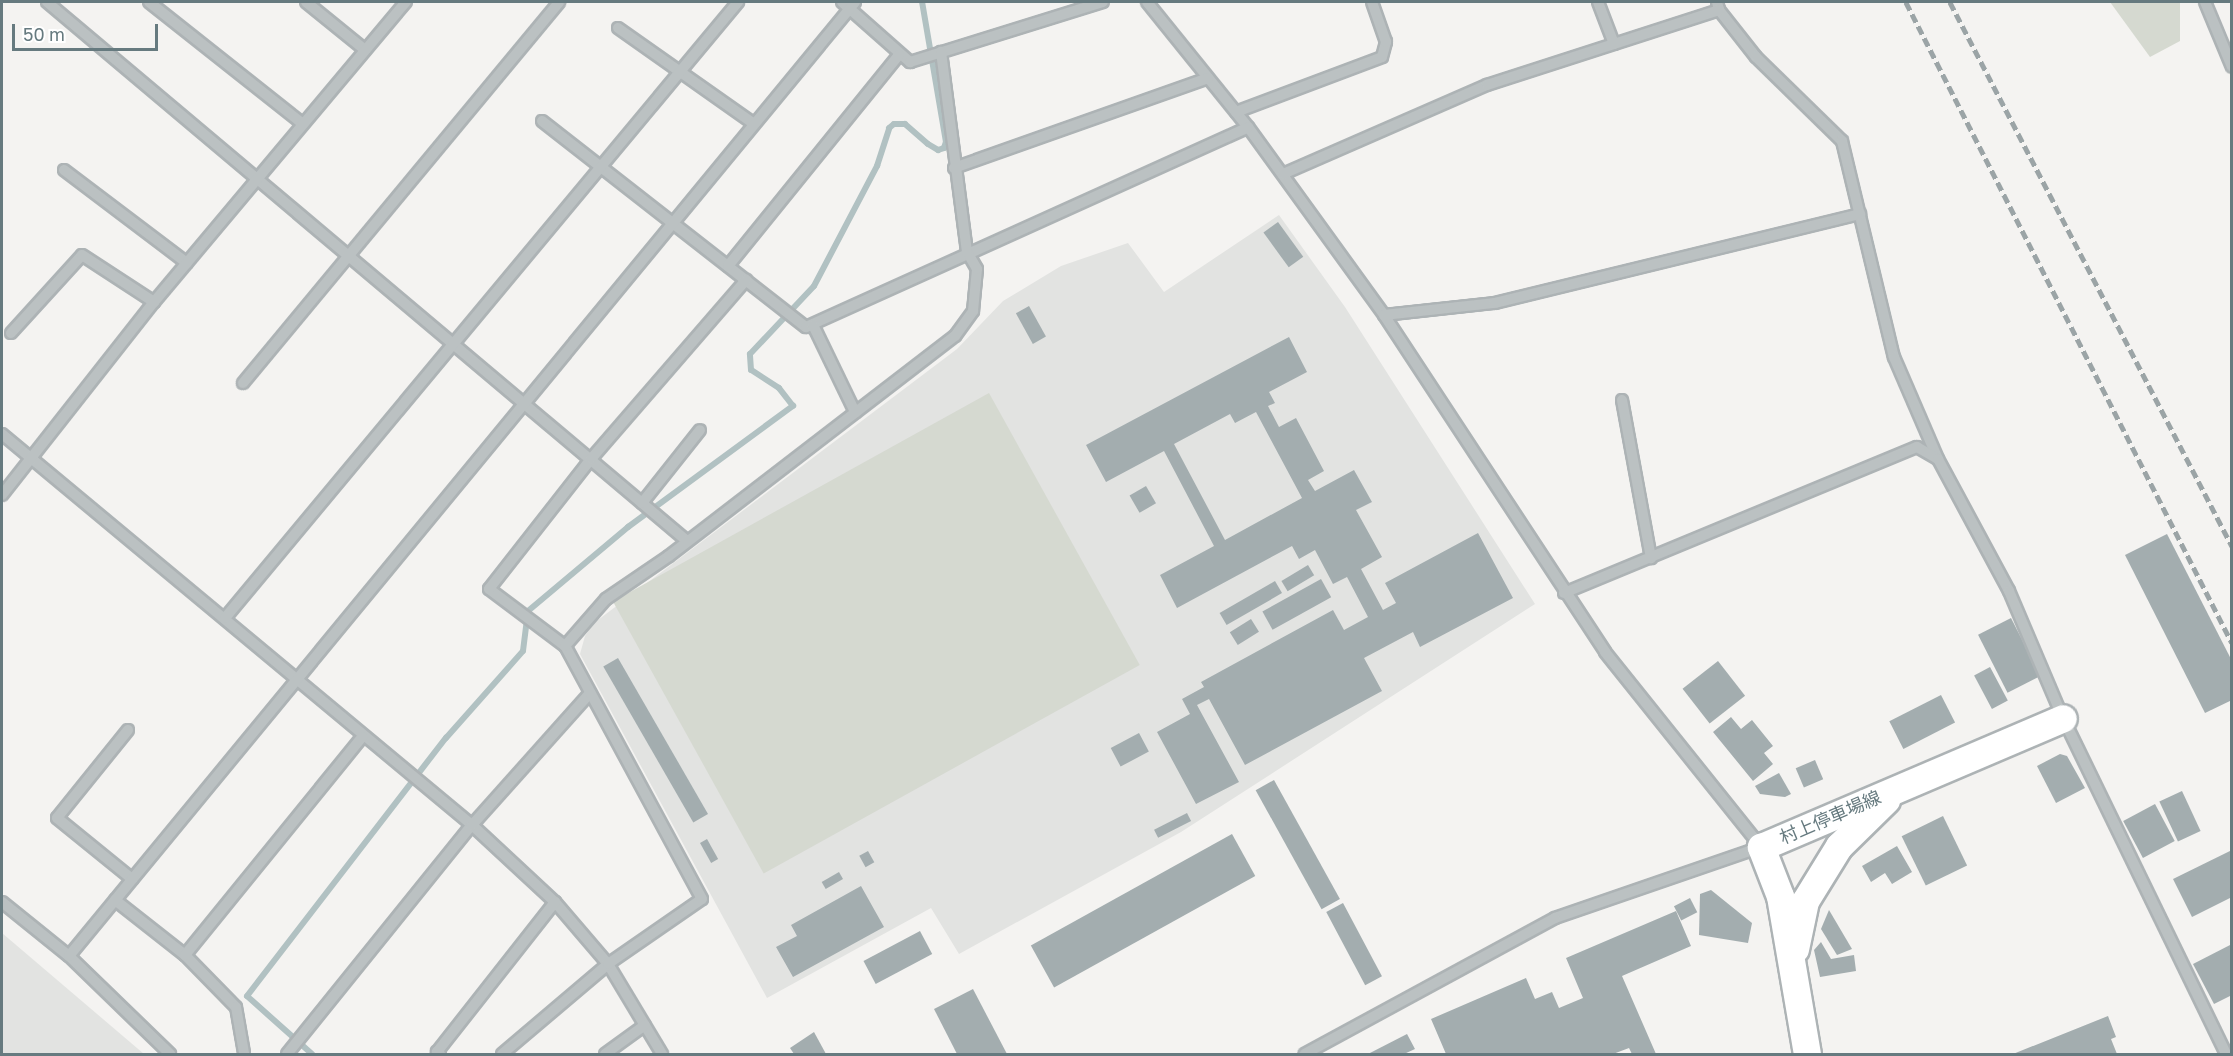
<!DOCTYPE html>
<meta charset="utf-8">
<style>
body{margin:0}
#map{position:relative;width:2233px;height:1056px;overflow:hidden;background:#f4f3f1;font-family:"Golos Text","Noto Sans JP",sans-serif}
div>[style]{position:absolute}
[style*='--x']{left:calc(var(--x)*1px);top:calc(var(--y)*1px);width:calc(var(--w)*1px);rotate:calc(var(--a)*1deg)}
.built>*{inset:0;background:#e2e3e1}
.green>*{inset:0;background:#d5d9d0;transform-origin:0 0}
.stream>*{height:6px;margin:-3px;padding:0 3px;transform-origin:3px;border-radius:3px;background:#b1c1c2}
.building>*{inset:0;background:#a3adaf;transform-origin:0 0}
.roads{filter:drop-shadow(2px 0 #adb3b5) drop-shadow(-2px 0 #adb3b5) drop-shadow(0 2px #adb3b5) drop-shadow(0 -2px #adb3b5)}
.minor>*{height:10px;margin:-5px;padding:0 5px;transform-origin:5px;border-radius:5px;background:#bbc1c2}
.major>*{height:27px;margin:-13.5px;padding:0 13.5px;transform-origin:13.5px;border-radius:13.5px;background:#fff}
.rail>*{height:4.5px;margin-top:-2.25px;transform-origin:0;background:repeating-linear-gradient(90deg,#9ba4a6 0 9px,transparent 0 13.5px)}
span{translate:-50% -50%;white-space:nowrap;text-align:center;line-height:1.15;-webkit-text-stroke:6px #fff;paint-order:stroke}
.street-label{font-size:18px;color:#667a7f}
.frame{position:absolute;inset:0;border:3px solid #667a7f;pointer-events:none}
.scale{position:absolute;left:12px;top:24px;width:146px;height:27px;box-sizing:border-box;border:3px solid #667a7f;border-top:0;padding-left:8px;font-size:18px;line-height:21px;white-space:nowrap;color:#667a7f;-webkit-text-stroke:4px #fff;paint-order:stroke}
</style>
<div id="map">
<div class="built">
<i style="clip-path:polygon(1279px 215px,1345px 307px,1535px 604px,1181px 832px,959px 954px,931px 908px,767px 998px,580px 654px,585px 636px,594px 623px,957px 349px,1003px 301px,1061px 266px,1128px 243px,1164px 292px)"></i>
<i style="clip-path:polygon(2px 933px,144px 1054px,2px 1054px)"></i>
</div>
<div class="green">
<i style="clip-path:polygon(2110px 2px,2180px 2px,2180px 41px,2150px 57px)"></i>
<i style="left:989px;top:393px;width:311px;height:430px;rotate:61deg"></i>
</div>
<div class="stream">
<i style="--x:312;--y:1054;--w:87;--a:-138.3"></i>
<i style="--x:247;--y:996;--w:326;--a:-52.4"></i>
<i style="--x:446;--y:738;--w:116;--a:-48.5"></i>
<i style="--x:523;--y:651;--w:40;--a:-82.9"></i>
<i style="--x:528;--y:611;--w:131;--a:-40"></i>
<i style="--x:628;--y:527;--w:205;--a:-36.3"></i>
<i style="--x:793;--y:406;--w:23;--a:-128"></i>
<i style="--x:779;--y:388;--w:33;--a:-147"></i>
<i style="--x:751;--y:370;--w:16;--a:-94"></i>
<i style="--x:750;--y:354;--w:93;--a:-46.7"></i>
<i style="--x:814;--y:286;--w:136;--a:-62.3"></i>
<i style="--x:877;--y:166;--w:40;--a:-72"></i>
<i style="--x:889;--y:128;--w:6;--a:-39"></i>
<i style="--x:894;--y:124;--w:11;--a:0"></i>
<i style="--x:905;--y:124;--w:30;--a:41"></i>
<i style="--x:928;--y:144;--w:12;--a:31"></i>
<i style="--x:938;--y:150;--w:6;--a:-18"></i>
<i style="--x:944;--y:148;--w:6;--a:-72"></i>
<i style="--x:946;--y:142;--w:142;--a:-99.7"></i>
</div>
<div class="building">
<i style="left:1278px;top:222px;width:43px;height:18px;rotate:54deg"></i>
<i style="left:1029px;top:306px;width:35px;height:15px;rotate:61deg"></i>
<i style="clip-path:polygon(evenodd,1289px 337px,1307px 372px,1269px 392px,1275px 403px,1268px 406px,1279px 427px,1296px 418px,1324px 471px,1308px 480px,1315px 491px,1354px 470px,1372px 502px,1356px 510px,1382px 557px,1361px 569px,1383px 610px,1396px 603px,1385px 583px,1478px 533px,1513px 598px,1420px 647px,1413px 632px,1364px 658px,1382px 691px,1245px 765px,1209px 699px,1197px 705px,1239px 782px,1196px 804px,1157px 732px,1190px 714px,1182px 699px,1204px 687px,1201px 682px,1333px 610px,1344px 630px,1368px 617px,1347px 577px,1333px 584px,1315px 550px,1299px 559px,1292px 546px,1177px 608px,1160px 575px,1214px 546px,1164px 451px,1106px 482px,1086px 445px,1289px 337px,1256px 412px,1302px 498px,1225px 540px,1174px 444px,1230px 414px,1235px 423px,1256px 412px)"></i>
<i style="left:1146px;top:486px;width:20px;height:19px;rotate:60deg"></i>
<i style="clip-path:polygon(2167px 534px,2232px 661px,2232px 700px,2205px 713px,2125px 555px)"></i>
<i style="left:1308px;top:565px;width:12px;height:31px;rotate:59deg"></i>
<i style="left:1321px;top:579px;width:21px;height:67px;rotate:61deg"></i>
<i style="left:1275px;top:581px;width:14px;height:64px;rotate:60deg"></i>
<i style="left:2011px;top:618px;width:65px;height:37px;rotate:63deg"></i>
<i style="left:1251px;top:619px;width:15px;height:25px;rotate:58deg"></i>
<i style="left:618px;top:658px;width:180px;height:17px;rotate:60deg"></i>
<i style="left:1718px;top:661px;width:44px;height:45px;rotate:52deg"></i>
<i style="left:1990px;top:667px;width:38px;height:18px;rotate:62deg"></i>
<i style="left:1941px;top:695px;width:31px;height:58px;rotate:63deg"></i>
<i style="clip-path:polygon(1731px 717px,1741px 729px,1752px 720px,1773px 746px,1764px 753px,1773px 764px,1753px 781px,1713px 732px)"></i>
<i style="left:1139px;top:733px;width:21px;height:32px;rotate:62deg"></i>
<i style="clip-path:polygon(2060px 754px,2067px 756px,2085px 788px,2056px 803px,2037px 766px)"></i>
<i style="left:1815px;top:760px;width:21px;height:21px;rotate:67deg"></i>
<i style="clip-path:polygon(1779px 773px,1791px 794px,1785px 797px,1760px 794px,1755px 786px)"></i>
<i style="left:1274px;top:780px;width:136px;height:21px;rotate:61deg"></i>
<i style="left:2182px;top:791px;width:44px;height:25px;rotate:65deg"></i>
<i style="left:2155px;top:804px;width:42px;height:36px;rotate:62deg"></i>
<i style="left:1187px;top:813px;width:9px;height:37px;rotate:63deg"></i>
<i style="left:1943px;top:816px;width:55px;height:46px;rotate:64deg"></i>
<i style="left:1232px;top:834px;width:48px;height:230px;rotate:61deg"></i>
<i style="left:707px;top:839px;width:23px;height:8px;rotate:61deg"></i>
<i style="clip-path:polygon(1897px 846px,1912px 872px,1892px 884px,1885px 873px,1871px 882px,1862px 866px)"></i>
<i style="clip-path:polygon(2232px 850px,2232px 897px,2192px 917px,2173px 879px)"></i>
<i style="left:868px;top:851px;width:13px;height:10px;rotate:61deg"></i>
<i style="left:839px;top:872px;width:8px;height:20px;rotate:60deg"></i>
<i style="clip-path:polygon(861px 886px,884px 927px,793px 977px,776px 947px,797px 936px,791px 925px)"></i>
<i style="clip-path:polygon(1711px 890px,1752px 923px,1748px 943px,1699px 935px,1700px 894px)"></i>
<i style="left:1690px;top:898px;width:16px;height:18px;rotate:63deg"></i>
<i style="left:1343px;top:903px;width:83px;height:19px;rotate:62deg"></i>
<i style="clip-path:polygon(1829px 910px,1852px 949px,1837px 955px,1821px 929px)"></i>
<i style="clip-path:polygon(1676px 911px,1691px 946px,1622px 976px,1656px 1054px,1632px 1054px,1629px 1048px,1613px 1054px,1446px 1054px,1431px 1019px,1526px 978px,1535px 999px,1552px 992px,1559px 1008px,1583px 998px,1566px 958px)"></i>
<i style="left:920px;top:931px;width:26px;height:64px;rotate:62deg"></i>
<i style="clip-path:polygon(1821px 942px,1831px 959px,1854px 955px,1856px 971px,1820px 977px,1814px 950px)"></i>
<i style="clip-path:polygon(2232px 944px,2232px 995px,2214px 1004px,2193px 964px)"></i>
<i style="clip-path:polygon(973px 989px,1007px 1054px,957px 1054px,934px 1009px)"></i>
<i style="clip-path:polygon(2108px 1016px,2116px 1037px,2111px 1039px,2117px 1054px,2013px 1054px)"></i>
<i style="clip-path:polygon(814px 1032px,826px 1054px,794px 1054px,790px 1048px)"></i>
<i style="clip-path:polygon(1407px 1034px,1415px 1049px,1404px 1054px,1368px 1054px)"></i>
</div>
<div class="roads">
<div class="minor">
<i style="--x:47;--y:2;--w:835;--a:40.1"></i>
<i style="--x:149;--y:2;--w:196;--a:38.4"></i>
<i style="--x:306;--y:2;--w:76;--a:39.1"></i>
<i style="--x:842;--y:2;--w:91;--a:41.4"></i>
<i style="--x:910;--y:62;--w:202;--a:-17.3"></i>
<i style="--x:1147;--y:2;--w:161;--a:51.1"></i>
<i style="--x:1248;--y:127;--w:232;--a:54.1"></i>
<i style="--x:1384;--y:315;--w:403;--a:56.7"></i>
<i style="--x:1605;--y:652;--w:250;--a:51.3"></i>
<i style="--x:1761;--y:847;--w:218;--a:161"></i>
<i style="--x:1555;--y:918;--w:285;--a:151.5"></i>
<i style="--x:1598;--y:2;--w:45;--a:69.1"></i>
<i style="--x:1717;--y:2;--w:8;--a:76"></i>
<i style="--x:1719;--y:10;--w:60;--a:51.8"></i>
<i style="--x:1756;--y:57;--w:120;--a:44.3"></i>
<i style="--x:1842;--y:141;--w:222;--a:76.5"></i>
<i style="--x:1894;--y:357;--w:111;--a:66.7"></i>
<i style="--x:2205;--y:2;--w:70;--a:67.4"></i>
<i style="--x:618;--y:28;--w:166;--a:35.2"></i>
<i style="--x:1236;--y:112;--w:156;--a:-20.6"></i>
<i style="--x:1382;--y:57;--w:16;--a:-75"></i>
<i style="--x:1386;--y:42;--w:42;--a:-109.3"></i>
<i style="--x:542;--y:121;--w:335;--a:38"></i>
<i style="--x:806;--y:327;--w:485;--a:-24.3"></i>
<i style="--x:954;--y:168;--w:269;--a:-19.5"></i>
<i style="--x:64;--y:170;--w:154;--a:37.1"></i>
<i style="--x:1283;--y:174;--w:223;--a:-23.6"></i>
<i style="--x:1487;--y:85;--w:244;--a:-17.9"></i>
<i style="--x:728;--y:266;--w:272;--a:-51"></i>
<i style="--x:1384;--y:315;--w:112;--a:-6.2"></i>
<i style="--x:1495;--y:303;--w:376;--a:-13.7"></i>
<i style="--x:813;--y:325;--w:97;--a:64.2"></i>
<i style="--x:11;--y:333;--w:105;--a:-47.7"></i>
<i style="--x:82;--y:255;--w:86;--a:33.1"></i>
<i style="--x:243;--y:383;--w:495;--a:-50.3"></i>
<i style="--x:1622;--y:400;--w:161;--a:79.6"></i>
<i style="--x:2;--y:434;--w:611;--a:39.76"></i>
<i style="--x:472;--y:825;--w:113;--a:42.9"></i>
<i style="--x:555;--y:902;--w:82;--a:49.5"></i>
<i style="--x:608;--y:964;--w:105;--a:59"></i>
<i style="--x:2;--y:495;--w:246;--a:-51.8"></i>
<i style="--x:154;--y:302;--w:392;--a:-50"></i>
<i style="--x:642;--y:503;--w:93;--a:-51.5"></i>
<i style="--x:1564;--y:593;--w:382;--a:-22.5"></i>
<i style="--x:1917;--y:447;--w:24;--a:30"></i>
<i style="--x:1938;--y:459;--w:150;--a:61.7"></i>
<i style="--x:2009;--y:591;--w:138;--a:67"></i>
<i style="--x:2063;--y:718;--w:373;--a:64.1"></i>
<i style="--x:225;--y:618;--w:802;--a:-50.21"></i>
<i style="--x:565;--y:646;--w:95;--a:-143.1"></i>
<i style="--x:489;--y:589;--w:165;--a:-51.9"></i>
<i style="--x:591;--y:459;--w:237;--a:-49.1"></i>
<i style="--x:128;--y:730;--w:113;--a:128.9"></i>
<i style="--x:57;--y:818;--w:97;--a:39.1"></i>
<i style="--x:115;--y:900;--w:89;--a:38.2"></i>
<i style="--x:185;--y:955;--w:73;--a:45.6"></i>
<i style="--x:236;--y:1007;--w:47;--a:80.1"></i>
<i style="--x:2;--y:902;--w:86;--a:38.9"></i>
<i style="--x:69;--y:956;--w:141;--a:44.1"></i>
<i style="--x:185;--y:955;--w:281;--a:-50.9"></i>
<i style="--x:69;--y:956;--w:1236;--a:-50.51"></i>
<i style="--x:287;--y:1054;--w:294;--a:-51.1"></i>
<i style="--x:472;--y:825;--w:177;--a:-48.2"></i>
<i style="--x:440;--y:1054;--w:4;--a:-146"></i>
<i style="--x:437;--y:1052;--w:191;--a:-51.8"></i>
<i style="--x:502;--y:1054;--w:139;--a:-40.3"></i>
<i style="--x:608;--y:964;--w:114;--a:-34.7"></i>
<i style="--x:702;--y:899;--w:288;--a:-118.4"></i>
<i style="--x:565;--y:646;--w:62;--a:-48.9"></i>
<i style="--x:606;--y:599;--w:76;--a:-34.3"></i>
<i style="--x:669;--y:556;--w:361;--a:-37.6"></i>
<i style="--x:955;--y:336;--w:31;--a:-54"></i>
<i style="--x:973;--y:311;--w:42;--a:-84.6"></i>
<i style="--x:977;--y:269;--w:20;--a:-120"></i>
<i style="--x:967;--y:252;--w:202;--a:-97.4"></i>
<i style="--x:605;--y:1054;--w:49;--a:-35.9"></i>
</div>
<div class="major">
<i style="--x:1795;--y:949;--w:49;--a:-78.2"></i>
<i style="--x:1805;--y:901;--w:65;--a:-58.3"></i>
<i style="--x:1839;--y:846;--w:66;--a:-44.4"></i>
<i style="--x:1807;--y:1054;--w:160;--a:-99.7"></i>
<i style="--x:1780;--y:896;--w:53;--a:-111.2"></i>
<i style="--x:1761;--y:847;--w:328;--a:-23.1"></i>
</div>
</div>
<div class="rail">
<i style="--x:1906;--y:2;--w:719;--a:63.04"></i>
<i style="--x:1950;--y:2;--w:613;--a:62.6"></i>
</div>
<div class="street-label">
<span style="left:1830px;top:817px;rotate:-23deg">村上停車場線</span>
</div>
<div class="frame"></div>
<div class="scale">50 m</div>
</div>
